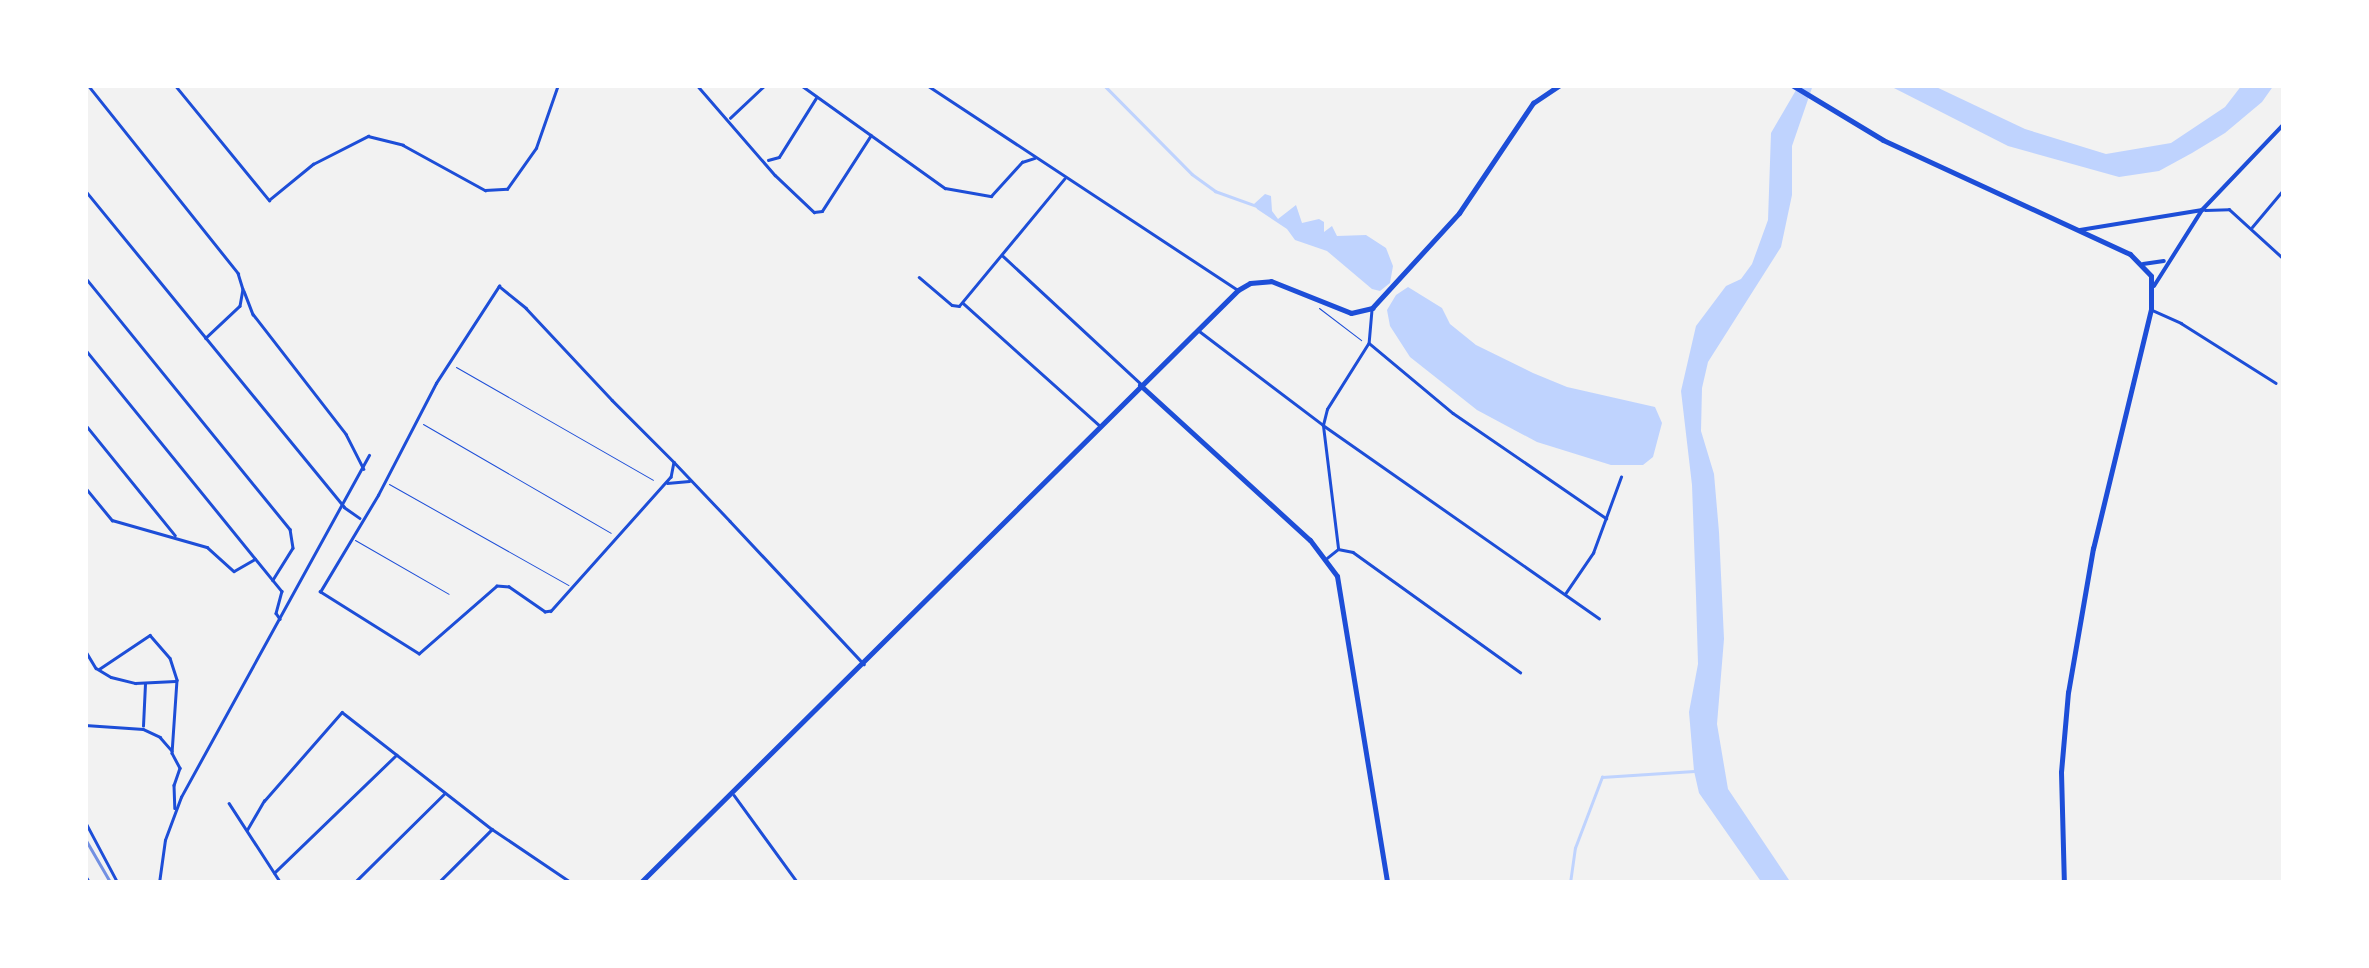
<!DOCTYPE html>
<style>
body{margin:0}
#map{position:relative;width:2369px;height:968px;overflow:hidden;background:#f2f2f2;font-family:"Nunito Sans",sans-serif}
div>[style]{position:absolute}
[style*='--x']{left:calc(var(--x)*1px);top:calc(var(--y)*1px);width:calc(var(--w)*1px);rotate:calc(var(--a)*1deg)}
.water>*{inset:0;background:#bfd3fe}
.stream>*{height:2.5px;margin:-1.25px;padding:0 1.25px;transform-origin:1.25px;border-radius:1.25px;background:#bfd3fe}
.path>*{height:1px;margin:-0.5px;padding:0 0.5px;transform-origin:0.5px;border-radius:0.5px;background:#1d4ed8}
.service>*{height:1px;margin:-0.5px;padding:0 0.5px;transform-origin:0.5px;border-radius:0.5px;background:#1d4ed8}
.minor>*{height:2.5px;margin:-1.25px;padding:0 1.25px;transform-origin:1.25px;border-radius:1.25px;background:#1d4ed8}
.tertiary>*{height:4px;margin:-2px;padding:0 2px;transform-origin:2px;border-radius:2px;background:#1d4ed8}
.secondary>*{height:5px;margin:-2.5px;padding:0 2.5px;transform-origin:2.5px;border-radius:2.5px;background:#1d4ed8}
.rail>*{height:2.5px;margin:-1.25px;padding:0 1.25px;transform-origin:1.25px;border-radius:1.25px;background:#7290e2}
span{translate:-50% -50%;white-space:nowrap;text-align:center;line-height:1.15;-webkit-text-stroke:8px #fff;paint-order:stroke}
.frame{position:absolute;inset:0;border:88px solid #fff;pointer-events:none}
</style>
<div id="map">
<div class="water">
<i style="clip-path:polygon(1799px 85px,1813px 85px,1792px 146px,1792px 195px,1781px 247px,1708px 362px,1702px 388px,1701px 431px,1714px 474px,1719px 532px,1724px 639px,1717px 724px,1728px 789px,1791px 883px,1762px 883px,1699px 793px,1694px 771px,1689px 712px,1698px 664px,1696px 596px,1692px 485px,1681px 391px,1696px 326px,1726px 286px,1741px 279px,1752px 264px,1768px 220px,1771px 133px)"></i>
<i style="clip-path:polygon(1888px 85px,1932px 85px,2025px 129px,2106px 154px,2171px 143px,2225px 107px,2242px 85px,2274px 85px,2262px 102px,2225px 133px,2192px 153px,2159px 171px,2119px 177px,2008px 146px)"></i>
<i style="clip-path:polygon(1265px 194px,1271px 196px,1272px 211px,1278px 219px,1296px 205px,1302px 223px,1319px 219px,1324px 222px,1324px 232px,1332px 226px,1337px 236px,1366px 235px,1386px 248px,1393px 266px,1390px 283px,1380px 291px,1372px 289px,1327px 251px,1295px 240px,1287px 229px,1257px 209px,1254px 204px)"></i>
<i style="clip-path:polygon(1408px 287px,1442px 308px,1450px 324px,1476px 345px,1533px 373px,1567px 387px,1655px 407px,1662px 423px,1653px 457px,1643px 465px,1611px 465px,1537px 442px,1477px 410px,1410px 357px,1390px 326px,1387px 310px,1396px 295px)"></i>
</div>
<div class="stream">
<i style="--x:1104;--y:85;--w:125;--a:45.3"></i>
<i style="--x:1192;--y:174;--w:29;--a:36"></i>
<i style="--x:1215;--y:191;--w:45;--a:19.7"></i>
<i style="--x:1570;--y:883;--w:35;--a:-82"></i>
<i style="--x:1575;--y:848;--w:76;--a:-69.2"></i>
<i style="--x:1602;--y:777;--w:92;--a:-3.7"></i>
</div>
<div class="path">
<i style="--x:1319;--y:308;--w:53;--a:37.3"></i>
</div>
<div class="service">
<i style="--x:456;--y:367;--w:227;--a:29.8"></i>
<i style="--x:423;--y:424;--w:217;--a:30.1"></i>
<i style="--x:389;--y:484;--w:206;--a:29.4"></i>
<i style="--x:355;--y:540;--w:108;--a:29.9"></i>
</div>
<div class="minor">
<i style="--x:88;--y:85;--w:241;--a:51.4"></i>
<i style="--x:238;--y:273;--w:17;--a:73"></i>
<i style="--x:243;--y:289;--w:17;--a:100"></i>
<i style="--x:240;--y:306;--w:47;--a:136.7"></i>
<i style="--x:175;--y:85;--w:149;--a:50.7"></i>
<i style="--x:269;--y:200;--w:57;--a:-39.3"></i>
<i style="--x:313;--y:164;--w:62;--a:-27"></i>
<i style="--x:368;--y:136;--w:36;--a:14"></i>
<i style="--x:403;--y:145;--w:94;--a:28.8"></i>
<i style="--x:485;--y:190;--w:22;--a:-3"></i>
<i style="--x:507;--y:189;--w:50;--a:-54.7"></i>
<i style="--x:536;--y:148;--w:67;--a:-70.8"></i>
<i style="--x:697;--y:85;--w:119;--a:49.1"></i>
<i style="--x:775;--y:175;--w:54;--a:43.5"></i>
<i style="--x:814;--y:212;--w:8;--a:-7"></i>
<i style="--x:822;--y:211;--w:90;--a:-57.2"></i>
<i style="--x:801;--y:85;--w:177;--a:35.6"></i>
<i style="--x:945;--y:188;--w:47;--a:9.9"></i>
<i style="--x:991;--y:196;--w:46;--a:-47.6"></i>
<i style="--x:1022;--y:162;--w:13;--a:-18"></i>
<i style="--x:927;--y:85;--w:372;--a:33.4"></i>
<i style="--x:730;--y:118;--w:48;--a:-43.3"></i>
<i style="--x:768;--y:160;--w:11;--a:-15"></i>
<i style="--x:779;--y:157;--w:70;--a:-57.9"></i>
<i style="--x:85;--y:190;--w:409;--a:50.7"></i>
<i style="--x:344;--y:507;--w:19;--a:35"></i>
<i style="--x:2205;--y:210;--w:24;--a:-2"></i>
<i style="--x:2229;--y:209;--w:74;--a:42.3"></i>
<i style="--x:2252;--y:227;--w:50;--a:-49.9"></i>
<i style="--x:1003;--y:256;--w:187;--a:42.8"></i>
<i style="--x:85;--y:277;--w:325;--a:50.9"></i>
<i style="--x:290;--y:529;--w:19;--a:81"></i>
<i style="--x:293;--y:548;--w:38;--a:122"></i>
<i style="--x:919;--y:277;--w:43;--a:40.3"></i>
<i style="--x:952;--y:305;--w:7;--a:8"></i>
<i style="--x:959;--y:306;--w:165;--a:-50.4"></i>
<i style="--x:244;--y:291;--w:25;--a:69"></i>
<i style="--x:253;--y:314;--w:152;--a:52.2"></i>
<i style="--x:346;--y:434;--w:39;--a:63"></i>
<i style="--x:963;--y:303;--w:183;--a:41.9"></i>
<i style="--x:1372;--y:310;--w:33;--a:95"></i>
<i style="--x:1369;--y:343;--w:109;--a:39.8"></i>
<i style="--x:1453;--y:413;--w:186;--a:34.5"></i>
<i style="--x:2152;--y:310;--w:32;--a:24"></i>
<i style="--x:2181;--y:323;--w:112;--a:32.3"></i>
<i style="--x:1198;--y:330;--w:157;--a:37.2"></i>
<i style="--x:1323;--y:425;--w:337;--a:35"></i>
<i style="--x:85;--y:349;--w:312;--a:50.9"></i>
<i style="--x:282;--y:591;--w:23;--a:105"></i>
<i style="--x:276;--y:613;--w:7;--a:56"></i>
<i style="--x:85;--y:424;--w:143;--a:51"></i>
<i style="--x:674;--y:462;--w:15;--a:101"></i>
<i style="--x:671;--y:477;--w:180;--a:131.8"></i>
<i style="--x:551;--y:611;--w:6;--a:171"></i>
<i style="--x:545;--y:612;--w:44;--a:-145.2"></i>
<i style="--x:509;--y:587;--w:12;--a:-175"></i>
<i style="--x:497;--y:586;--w:103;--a:138.9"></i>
<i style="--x:419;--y:654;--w:117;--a:-147.9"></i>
<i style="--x:320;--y:592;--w:113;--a:-59.1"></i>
<i style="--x:378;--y:495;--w:126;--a:-62.6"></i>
<i style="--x:436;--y:383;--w:116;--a:-57"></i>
<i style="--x:499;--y:286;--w:35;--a:39"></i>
<i style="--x:526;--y:308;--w:126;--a:46.9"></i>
<i style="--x:612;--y:400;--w:88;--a:45"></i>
<i style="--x:674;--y:462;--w:81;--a:46.5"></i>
<i style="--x:730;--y:521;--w:196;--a:46.9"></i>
<i style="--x:667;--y:483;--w:22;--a:-5"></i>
<i style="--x:85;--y:487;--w:43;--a:50.7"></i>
<i style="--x:112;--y:520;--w:99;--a:15.9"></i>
<i style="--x:207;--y:547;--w:36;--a:42"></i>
<i style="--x:234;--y:571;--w:24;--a:-30"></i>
<i style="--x:1338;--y:548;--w:124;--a:-97"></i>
<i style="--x:1323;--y:425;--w:16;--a:-76"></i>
<i style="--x:1327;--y:409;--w:77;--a:-57.8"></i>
<i style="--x:1327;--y:558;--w:14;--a:-39"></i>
<i style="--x:1338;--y:549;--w:15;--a:11"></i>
<i style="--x:1353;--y:552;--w:206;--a:35.7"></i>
<i style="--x:1565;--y:594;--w:50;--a:-55.7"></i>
<i style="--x:1593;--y:553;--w:81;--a:-69.8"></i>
<i style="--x:85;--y:650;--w:21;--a:59"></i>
<i style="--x:96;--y:668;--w:17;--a:31"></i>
<i style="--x:111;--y:677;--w:25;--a:14"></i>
<i style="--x:135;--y:683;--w:40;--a:-2.9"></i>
<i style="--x:99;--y:669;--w:61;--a:-33.7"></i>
<i style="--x:150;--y:635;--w:30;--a:49"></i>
<i style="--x:170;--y:658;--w:23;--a:72"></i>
<i style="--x:177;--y:680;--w:73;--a:93.9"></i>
<i style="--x:172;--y:753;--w:17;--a:62"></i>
<i style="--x:180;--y:768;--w:18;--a:109"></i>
<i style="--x:174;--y:785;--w:23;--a:88"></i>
<i style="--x:85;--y:725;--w:58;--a:3.9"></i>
<i style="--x:143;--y:729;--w:19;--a:25"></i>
<i style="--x:160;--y:737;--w:18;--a:49"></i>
<i style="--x:143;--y:726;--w:42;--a:-87.3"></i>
<i style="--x:734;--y:795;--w:109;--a:54"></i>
<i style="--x:229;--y:803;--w:95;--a:57"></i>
<i style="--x:85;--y:821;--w:70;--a:62"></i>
<i style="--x:247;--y:830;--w:34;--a:-60"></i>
<i style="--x:264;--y:801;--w:118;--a:-48.8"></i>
<i style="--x:342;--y:712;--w:190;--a:38"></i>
<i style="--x:492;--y:829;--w:97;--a:34"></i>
<i style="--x:274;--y:873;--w:170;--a:-44"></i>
<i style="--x:85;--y:875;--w:9;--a:58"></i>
<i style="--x:159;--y:883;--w:43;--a:-82.1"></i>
<i style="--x:165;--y:840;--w:46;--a:-69.6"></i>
<i style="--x:181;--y:797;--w:390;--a:-61.2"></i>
<i style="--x:354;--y:883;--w:127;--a:-44.7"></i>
<i style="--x:438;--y:883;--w:76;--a:-45"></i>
</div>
<div class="tertiary">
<i style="--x:2080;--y:230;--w:124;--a:-9.3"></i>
<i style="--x:2143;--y:264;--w:21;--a:-8"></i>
<i style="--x:2154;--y:286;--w:90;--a:-57.7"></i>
<i style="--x:2202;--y:210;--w:119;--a:-46.4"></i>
</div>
<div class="secondary">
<i style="--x:1792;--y:85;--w:106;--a:31.1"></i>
<i style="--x:1883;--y:140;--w:272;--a:24.8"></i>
<i style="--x:2130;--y:254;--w:30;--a:46"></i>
<i style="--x:2151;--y:276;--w:33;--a:90"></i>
<i style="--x:2151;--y:309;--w:246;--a:103.6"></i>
<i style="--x:2093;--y:548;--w:146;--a:99.8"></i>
<i style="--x:2068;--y:692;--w:80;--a:95"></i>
<i style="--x:2061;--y:772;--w:111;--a:88.5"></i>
<i style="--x:1140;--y:385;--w:230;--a:42.4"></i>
<i style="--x:1310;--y:540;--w:45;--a:53.1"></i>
<i style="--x:1337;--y:576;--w:311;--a:80.7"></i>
<i style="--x:640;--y:883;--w:842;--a:-44.76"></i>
<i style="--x:1238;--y:290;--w:14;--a:-30"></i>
<i style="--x:1250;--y:283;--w:21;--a:-5"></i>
<i style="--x:1271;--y:281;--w:86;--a:21.8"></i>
<i style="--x:1351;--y:313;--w:22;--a:-13"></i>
<i style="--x:1372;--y:308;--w:129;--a:-47.5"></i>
<i style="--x:1459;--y:213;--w:133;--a:-56.1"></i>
<i style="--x:1533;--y:103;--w:32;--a:-34"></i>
</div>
<div class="rail">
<i style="--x:85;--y:838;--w:52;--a:60"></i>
</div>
<div class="frame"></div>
</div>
